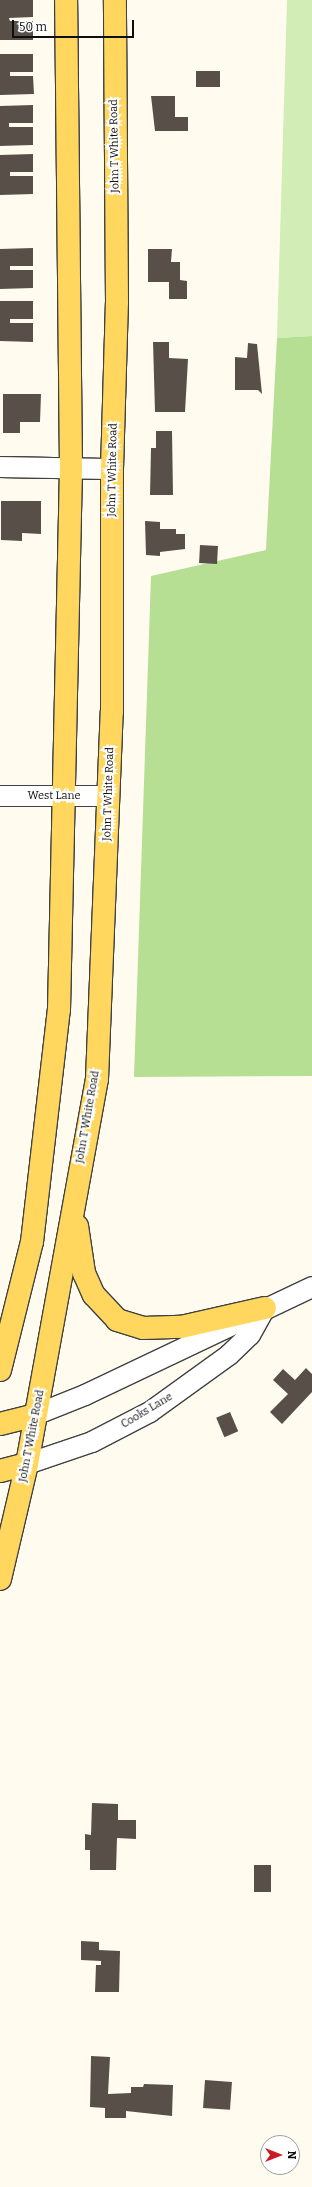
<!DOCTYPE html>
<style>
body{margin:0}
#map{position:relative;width:312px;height:2187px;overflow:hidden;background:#fffcef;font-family:Bitter,serif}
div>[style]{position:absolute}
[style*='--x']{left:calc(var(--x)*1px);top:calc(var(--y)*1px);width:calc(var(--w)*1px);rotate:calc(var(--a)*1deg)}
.green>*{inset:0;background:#d2edb5}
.forest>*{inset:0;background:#b6df93}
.building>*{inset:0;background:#584f49;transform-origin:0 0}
.roads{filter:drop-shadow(1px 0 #414141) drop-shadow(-1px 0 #414141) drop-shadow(0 1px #414141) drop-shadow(0 -1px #414141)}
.minor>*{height:20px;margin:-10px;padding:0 10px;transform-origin:10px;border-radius:10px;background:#fff}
.major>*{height:22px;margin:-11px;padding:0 11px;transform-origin:11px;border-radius:11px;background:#ffd75f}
span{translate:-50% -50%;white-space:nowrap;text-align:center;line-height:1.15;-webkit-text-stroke:4px #fff;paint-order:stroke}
.street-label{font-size:11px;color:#0e0e0e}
.north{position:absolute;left:260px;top:2135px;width:40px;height:40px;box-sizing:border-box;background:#fff;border:1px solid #9f9f9f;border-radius:50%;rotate:90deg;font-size:11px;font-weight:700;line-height:16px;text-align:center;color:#0e0e0e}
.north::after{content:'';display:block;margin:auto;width:14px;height:18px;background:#ca1a24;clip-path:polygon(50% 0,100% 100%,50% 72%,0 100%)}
.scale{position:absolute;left:12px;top:20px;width:122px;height:18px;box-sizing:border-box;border:2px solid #0e0e0e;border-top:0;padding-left:5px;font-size:12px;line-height:14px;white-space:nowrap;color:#0e0e0e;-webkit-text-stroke:3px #fff;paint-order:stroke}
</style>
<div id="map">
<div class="green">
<i style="clip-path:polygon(287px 0,312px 0,312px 336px,277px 338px)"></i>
</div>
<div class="forest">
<i style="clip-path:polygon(312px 336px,312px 1076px,134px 1077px,151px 576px,266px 550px,277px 338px)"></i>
</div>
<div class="building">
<i style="clip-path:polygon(0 0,33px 0,33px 17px,9px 18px,10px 21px,33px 21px,33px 40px,0 40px)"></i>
<i style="clip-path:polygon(0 54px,33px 54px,33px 72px,10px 72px,10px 76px,33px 76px,34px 94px,0 95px)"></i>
<i style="left:196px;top:71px;width:24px;height:16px"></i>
<i style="clip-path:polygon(151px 96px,175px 96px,175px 117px,188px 117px,188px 131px,155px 131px)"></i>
<i style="clip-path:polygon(33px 105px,33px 123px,9px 123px,9px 127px,33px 127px,33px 145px,0 146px,0 106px)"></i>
<i style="clip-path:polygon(33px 154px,33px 172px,10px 172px,10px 176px,33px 176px,33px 194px,0 195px,0 155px)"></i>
<i style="clip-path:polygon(33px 248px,33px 266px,10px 266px,10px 270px,33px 270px,33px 288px,0 289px,0 249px)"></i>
<i style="clip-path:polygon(148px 249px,172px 249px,171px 262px,180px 262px,180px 280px,187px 281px,187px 299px,169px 299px,169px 282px,148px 282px)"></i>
<i style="clip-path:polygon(0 301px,33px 301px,33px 319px,10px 319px,10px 323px,33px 323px,33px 342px,0 341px)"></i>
<i style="clip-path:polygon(153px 342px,169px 342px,169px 358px,188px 359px,185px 412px,155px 412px)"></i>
<i style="clip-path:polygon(248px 343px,257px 344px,262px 394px,258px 390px,235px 390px,235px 357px,247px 358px)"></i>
<i style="clip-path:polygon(3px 394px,41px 394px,40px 422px,20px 422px,20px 433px,3px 433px)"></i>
<i style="clip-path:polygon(156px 431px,172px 431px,173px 495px,150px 495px,151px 448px,156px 448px)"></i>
<i style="clip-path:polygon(1px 501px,41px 501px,41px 534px,22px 533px,22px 541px,1px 540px)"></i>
<i style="clip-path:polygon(145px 521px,160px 522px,160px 529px,176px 529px,176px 534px,185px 534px,185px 549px,160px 552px,160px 556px,146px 555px)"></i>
<i style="left:200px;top:545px;width:18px;height:18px;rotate:3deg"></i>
<i style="clip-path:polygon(306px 1368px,312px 1374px,312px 1392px,282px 1424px,270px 1412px,288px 1394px,273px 1380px,283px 1369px,295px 1380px)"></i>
<i style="left:230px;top:1412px;width:21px;height:15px;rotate:67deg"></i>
<i style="clip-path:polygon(92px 1803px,118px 1804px,118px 1820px,136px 1820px,136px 1839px,117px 1838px,116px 1870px,90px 1870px,90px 1850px,85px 1850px,85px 1834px,91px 1835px)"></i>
<i style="left:254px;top:1865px;width:17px;height:27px"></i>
<i style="clip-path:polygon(81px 1941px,99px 1942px,99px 1950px,120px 1951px,119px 1992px,95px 1992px,96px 1965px,101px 1965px,101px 1961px,81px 1960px)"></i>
<i style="clip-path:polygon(91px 2056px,110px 2057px,108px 2094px,131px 2093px,131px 2087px,143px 2087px,144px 2084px,173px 2085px,172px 2116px,126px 2111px,126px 2118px,105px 2118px,105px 2108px,90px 2107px)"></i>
<i style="left:205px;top:2080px;width:27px;height:28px;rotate:4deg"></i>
</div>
<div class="roads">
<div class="minor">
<i style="--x:0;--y:467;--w:112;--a:1"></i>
<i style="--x:0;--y:796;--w:109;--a:0"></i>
<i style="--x:35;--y:1415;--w:54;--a:-21.8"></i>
<i style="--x:85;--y:1395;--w:251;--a:-25.4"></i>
<i style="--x:27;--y:1464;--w:69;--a:-18.7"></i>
<i style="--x:92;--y:1442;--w:65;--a:-27.3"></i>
<i style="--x:150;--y:1412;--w:97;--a:-35.8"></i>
<i style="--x:229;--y:1355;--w:29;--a:-44"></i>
<i style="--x:250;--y:1335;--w:31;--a:-61"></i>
</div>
<div class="major">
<i style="--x:77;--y:1226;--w:48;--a:81.5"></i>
<i style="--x:84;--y:1273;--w:24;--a:66"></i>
<i style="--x:94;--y:1295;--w:34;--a:47"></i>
<i style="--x:117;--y:1320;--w:27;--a:17"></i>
<i style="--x:143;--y:1328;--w:38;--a:-2"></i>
<i style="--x:181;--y:1327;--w:86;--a:-12.7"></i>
<i style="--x:0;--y:1370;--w:132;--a:-76"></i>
<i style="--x:32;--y:1242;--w:234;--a:-83.4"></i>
<i style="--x:59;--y:1010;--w:542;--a:-88.73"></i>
<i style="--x:71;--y:468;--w:468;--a:-90.6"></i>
<i style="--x:0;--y:1424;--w:36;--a:-14"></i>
<i style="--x:0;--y:1471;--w:28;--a:-15"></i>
<i style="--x:0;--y:1579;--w:118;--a:-76.8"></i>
<i style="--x:27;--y:1464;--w:391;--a:-79.7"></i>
<i style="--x:97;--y:1079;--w:367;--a:-87.7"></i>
<i style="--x:112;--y:712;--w:243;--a:-90"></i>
<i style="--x:112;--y:469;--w:167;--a:-88.3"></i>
<i style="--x:117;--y:302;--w:302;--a:-90.4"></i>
</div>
</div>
<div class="street-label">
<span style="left:115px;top:146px;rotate:-91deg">John T White Road</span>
<span style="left:113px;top:470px;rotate:-89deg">John T White Road</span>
<span style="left:109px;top:794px;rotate:-88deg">John T White Road</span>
<span style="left:54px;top:796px">West Lane</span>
<span style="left:88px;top:1117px;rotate:-80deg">John T White Road</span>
<span style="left:147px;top:1411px;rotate:-31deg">Cooks Lane</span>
<span style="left:32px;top:1436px;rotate:-79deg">John T White Road</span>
</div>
<div class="north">N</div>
<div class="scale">50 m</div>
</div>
